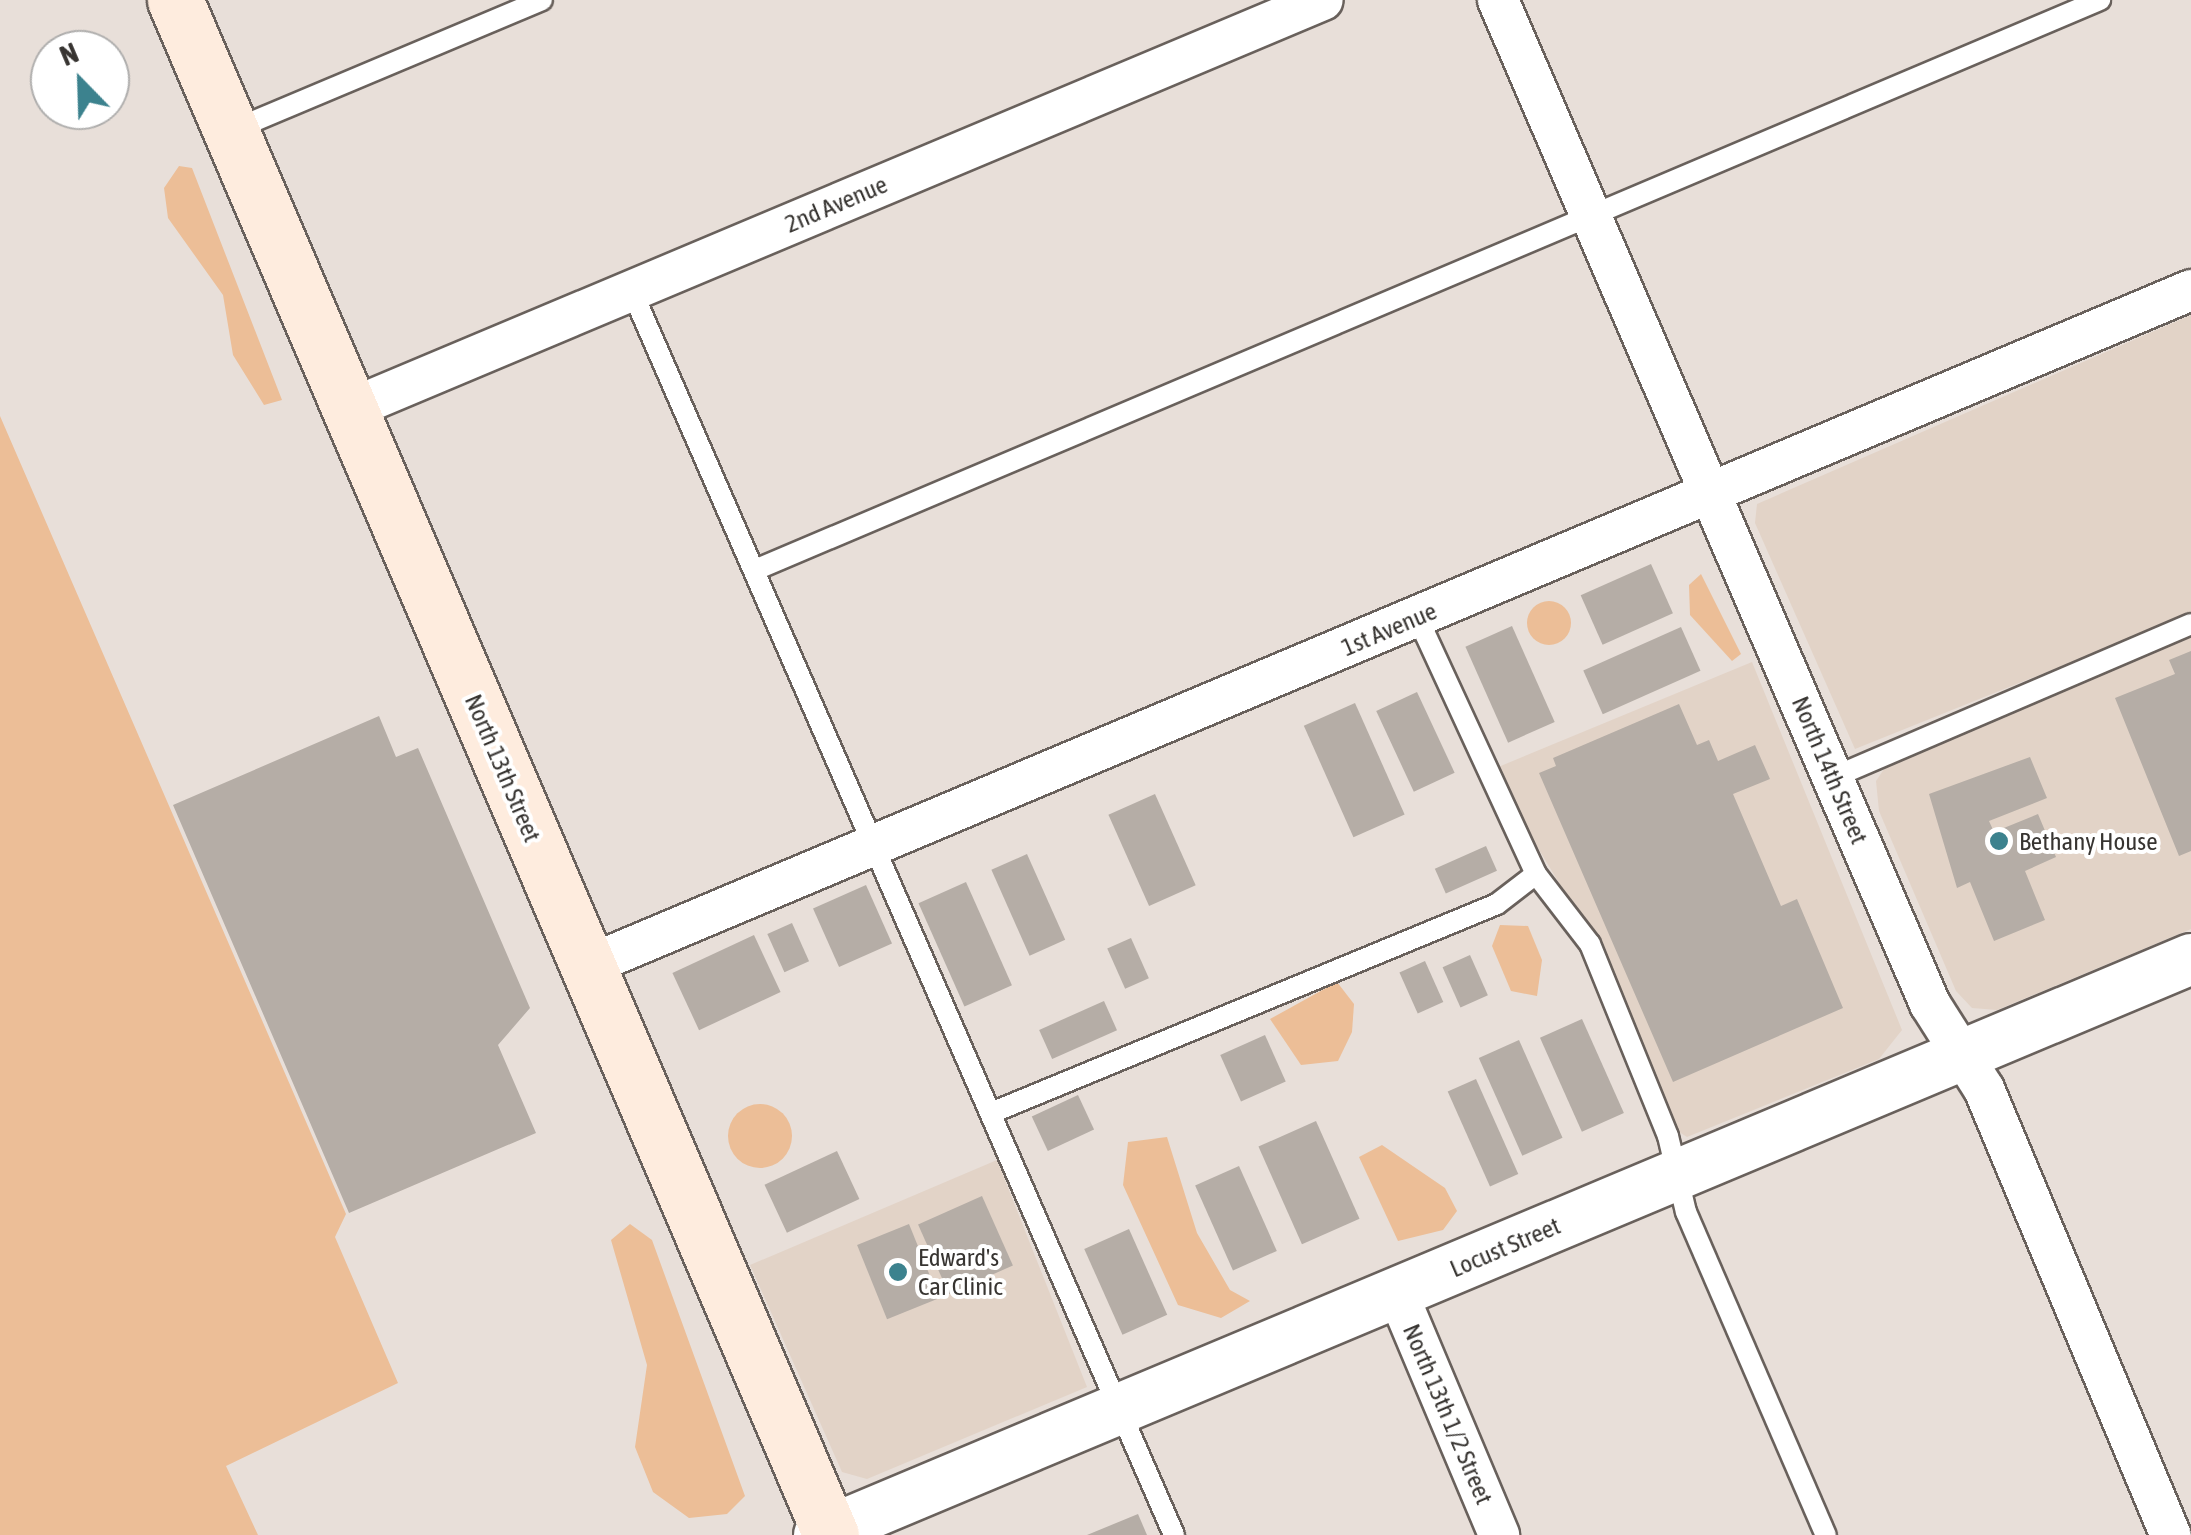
<!DOCTYPE html>
<style>
body{margin:0}
#map{position:relative;width:2191px;height:1535px;overflow:hidden;background:#e8dfd9;font-family:"Asap Condensed",sans-serif}
div>[style]{position:absolute}
[style*='--x']{left:calc(var(--x)*1px);top:calc(var(--y)*1px);width:calc(var(--w)*1px);rotate:calc(var(--a)*1deg)}
.built>*{inset:0;background:#e2d3c7}
.green>*{inset:0;background:#ecbe97}
.round{border-radius:50%}
.building>*{inset:0;background:#b5ada6;transform-origin:0 0}
.roads{filter:drop-shadow(2px 0 #69615c) drop-shadow(-2px 0 #69615c) drop-shadow(0 2px #69615c) drop-shadow(0 -2px #69615c)}
.service>*{height:20px;margin:-10px;padding:0 10px;transform-origin:10px;border-radius:10px;background:#fff}
.minor>*{height:40px;margin:-20px;padding:0 20px;transform-origin:20px;border-radius:20px;background:#fff}
.tertiary>*{height:50px;margin:-25px;padding:0 25px;transform-origin:25px;border-radius:25px;background:#fff}
.secondary>*{height:55px;margin:-27.5px;padding:0 27.5px;transform-origin:27.5px;border-radius:27.5px;background:#feecde}
.dots>*{width:28px;height:28px;translate:-50% -50%;box-sizing:border-box;border:5px solid #fff;border-radius:50%}
span{translate:-50% -50%;white-space:nowrap;text-align:center;line-height:1.15;-webkit-text-stroke:8px #fff;paint-order:stroke}
.street-label{font-size:25px;color:#373431}
.poi-label{font-size:25px;color:#373431}
.left{translate:0 -50%;text-align:left}
.north{position:absolute;left:30px;top:30px;width:100px;height:100px;box-sizing:border-box;background:#fff;border:2px solid #afaead;border-radius:50%;rotate:337deg;font-size:28px;font-weight:700;line-height:40px;text-align:center;color:#373431}
.north::after{content:'';display:block;margin:auto;width:35px;height:45px;background:#3c828e;clip-path:polygon(50% 0,100% 100%,50% 72%,0 100%)}
</style>
<div id="map">
<div class="built">
<i style="clip-path:polygon(2191px 315px,2191px 614px,1855px 749px,1755px 523px,1757px 504px)"></i>
<i style="clip-path:polygon(2191px 634px,2191px 929px,1997px 1010px,1972px 1008px,1956px 991px,1879px 811px,1876px 781px,1886px 766px)"></i>
<i style="clip-path:polygon(1752px 662px,1902px 1030px,1879px 1059px,1687px 1137px,1676px 1130px,1594px 941px,1491px 770px)"></i>
<i style="clip-path:polygon(997px 1160px,1087px 1387px,867px 1479px,842px 1472px,750px 1265px)"></i>
</div>
<div class="green">
<i style="clip-path:polygon(179px 166px,192px 168px,282px 400px,264px 405px,233px 355px,223px 295px,168px 218px,164px 188px)"></i>
<i style="clip-path:polygon(0 416px,346px 1214px,335px 1237px,398px 1383px,226px 1466px,258px 1535px,0 1535px)"></i>
<i style="clip-path:polygon(1701px 574px,1741px 654px,1732px 661px,1690px 615px,1689px 585px)"></i>
<i class="round" style="left:1527px;top:601px;width:44px;height:44px"></i>
<i style="clip-path:polygon(1500px 925px,1528px 926px,1542px 960px,1537px 996px,1511px 991px,1492px 946px)"></i>
<i style="clip-path:polygon(1337px 982px,1354px 1004px,1352px 1032px,1338px 1061px,1301px 1065px,1270px 1019px)"></i>
<i class="round" style="left:728px;top:1104px;width:64px;height:64px"></i>
<i style="clip-path:polygon(1167px 1137px,1197px 1233px,1230px 1290px,1250px 1301px,1221px 1318px,1178px 1305px,1123px 1185px,1128px 1142px)"></i>
<i style="clip-path:polygon(1382px 1145px,1445px 1188px,1457px 1211px,1443px 1230px,1398px 1241px,1359px 1157px)"></i>
<i style="clip-path:polygon(630px 1224px,652px 1240px,745px 1496px,727px 1514px,689px 1518px,653px 1492px,635px 1447px,647px 1365px,611px 1240px)"></i>
</div>
<div class="building">
<i style="left:1651px;top:564px;width:54px;height:77px;rotate:66deg"></i>
<i style="left:1512px;top:626px;width:105px;height:51px;rotate:66deg"></i>
<i style="left:1681px;top:627px;width:48px;height:107px;rotate:66deg"></i>
<i style="clip-path:polygon(2191px 651px,2191px 851px,2179px 856px,2115px 698px,2175px 674px,2169px 660px)"></i>
<i style="left:1417px;top:692px;width:89px;height:45px;rotate:65deg"></i>
<i style="left:1355px;top:703px;width:122px;height:56px;rotate:66deg"></i>
<i style="clip-path:polygon(1679px 704px,1697px 745px,1709px 740px,1718px 761px,1755px 745px,1770px 779px,1733px 794px,1781px 906px,1797px 899px,1843px 1008px,1673px 1082px,1539px 773px,1556px 766px,1553px 758px)"></i>
<i style="clip-path:polygon(379px 716px,396px 757px,418px 748px,530px 1008px,498px 1045px,536px 1133px,349px 1213px,173px 805px)"></i>
<i style="clip-path:polygon(2030px 757px,2047px 798px,1989px 821px,1994px 832px,2038px 814px,2056px 857px,2025px 871px,2045px 920px,1994px 941px,1970px 882px,1957px 888px,1929px 794px)"></i>
<i style="left:1155px;top:794px;width:100px;height:51px;rotate:66deg"></i>
<i style="left:1486px;top:846px;width:27px;height:56px;rotate:66deg"></i>
<i style="left:1027px;top:854px;width:94px;height:39px;rotate:66deg"></i>
<i style="left:966px;top:882px;width:113px;height:52px;rotate:66deg"></i>
<i style="left:866px;top:885px;width:64px;height:58px;rotate:66deg"></i>
<i style="left:792px;top:923px;width:42px;height:27px;rotate:66deg"></i>
<i style="left:754px;top:935px;width:63px;height:90px;rotate:65deg"></i>
<i style="left:1131px;top:938px;width:44px;height:26px;rotate:66deg"></i>
<i style="left:1470px;top:955px;width:44px;height:30px;rotate:66deg"></i>
<i style="left:1425px;top:961px;width:45px;height:28px;rotate:66deg"></i>
<i style="left:1104px;top:1001px;width:32px;height:71px;rotate:66deg"></i>
<i style="left:1582px;top:1019px;width:103px;height:46px;rotate:66deg"></i>
<i style="left:1265px;top:1035px;width:51px;height:49px;rotate:66deg"></i>
<i style="left:1519px;top:1040px;width:107px;height:44px;rotate:66deg"></i>
<i style="left:1476px;top:1079px;width:104px;height:31px;rotate:66deg"></i>
<i style="left:1078px;top:1095px;width:38px;height:51px;rotate:65deg"></i>
<i style="left:1316px;top:1121px;width:107px;height:63px;rotate:66deg"></i>
<i style="left:837px;top:1151px;width:53px;height:80px;rotate:65deg"></i>
<i style="left:1239px;top:1166px;width:93px;height:48px;rotate:66deg"></i>
<i style="left:982px;top:1196px;width:76px;height:70px;rotate:66deg"></i>
<i style="left:909px;top:1224px;width:80px;height:56px;rotate:68deg"></i>
<i style="left:1129px;top:1229px;width:94px;height:49px;rotate:66deg"></i>
<i style="clip-path:polygon(1138px 1514px,1147px 1535px,1087px 1535px)"></i>
</div>
<div class="roads">
<div class="service">
<i style="--x:233;--y:130;--w:335;--a:-22.8"></i>
<i style="--x:631;--y:289;--w:1359;--a:66.45"></i>
<i style="--x:755;--y:570;--w:1461;--a:-22.97"></i>
<i style="--x:1834;--y:777;--w:388;--a:-23.2"></i>
<i style="--x:1536;--y:874;--w:88;--a:52.4"></i>
<i style="--x:1590;--y:944;--w:207;--a:67.9"></i>
<i style="--x:1668;--y:1136;--w:78;--a:76.7"></i>
<i style="--x:1686;--y:1212;--w:352;--a:66.6"></i>
<i style="--x:991;--y:1113;--w:547;--a:-22.44"></i>
<i style="--x:1497;--y:904;--w:49;--a:-37.6"></i>
<i style="--x:1536;--y:874;--w:283;--a:-114.8"></i>
</div>
<div class="minor">
<i style="--x:1498;--y:0;--w:1093;--a:66.72"></i>
<i style="--x:1930;--y:1004;--w:101;--a:57.6"></i>
<i style="--x:1984;--y:1089;--w:484;--a:67.3"></i>
<i style="--x:350;--y:409;--w:1055;--a:-22.8"></i>
<i style="--x:587;--y:966;--w:1741;--a:-22.85"></i>
<i style="--x:1397;--y:1292;--w:264;--a:67.2"></i>
</div>
<div class="tertiary">
<i style="--x:819;--y:1535;--w:1488;--a:-22.77"></i>
</div>
<div class="secondary">
<i style="--x:175;--y:0;--w:1669;--a:66.86"></i>
</div>
</div>
<div class="dots">
<i style="left:1999px;top:841px;background:#3c828e"></i>
<i style="left:898px;top:1272px;background:#3c828e"></i>
</div>
<div class="street-label">
<span style="left:836px;top:204px;rotate:-23deg">2nd Avenue</span>
<span style="left:1389px;top:629px;rotate:-23deg">1st Avenue</span>
<span style="left:503px;top:768px;rotate:67deg">North 13th Street</span>
<span style="left:1830px;top:770px;rotate:67deg">North 14th Street</span>
<span style="left:1505px;top:1247px;rotate:-23deg">Locust Street</span>
<span style="left:1448px;top:1414px;rotate:67deg">North 13th 1/2 Street</span>
</div>
<div class="poi-label">
<span class="left" style="left:2019px;top:841px">Bethany House</span>
<span class="left" style="left:918px;top:1272px">Edward's<br>Car Clinic</span>
</div>
<div class="north">N</div>
</div>
